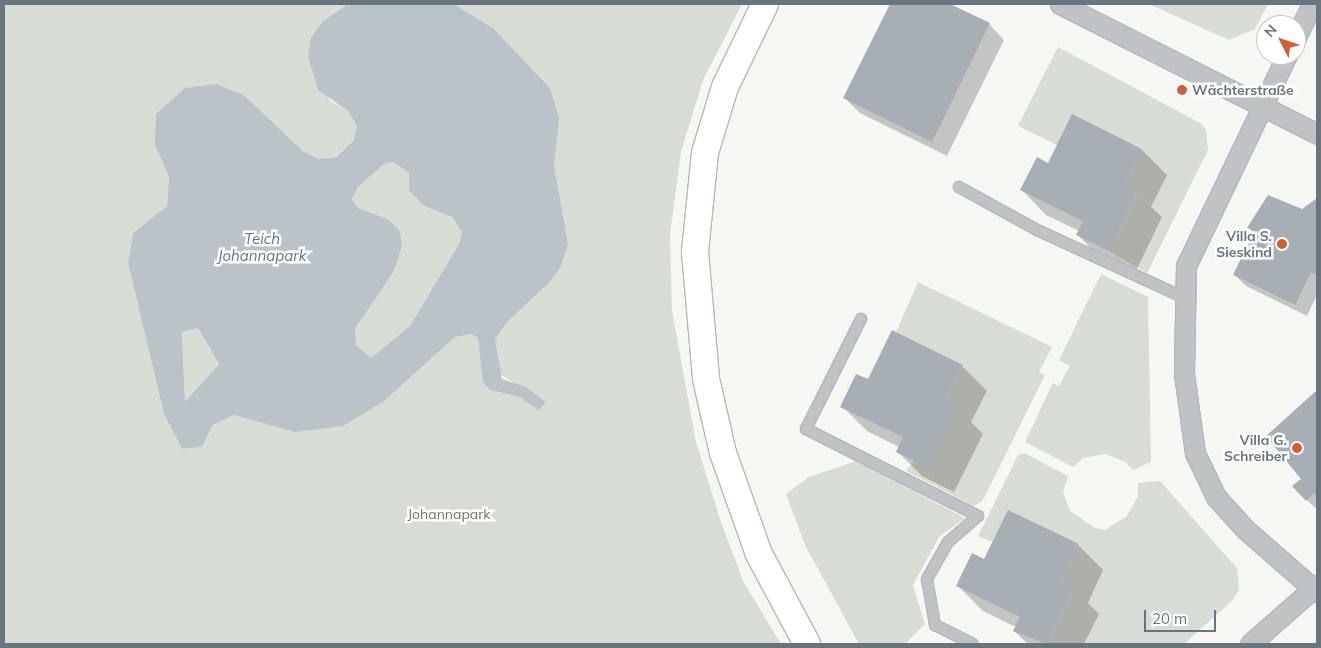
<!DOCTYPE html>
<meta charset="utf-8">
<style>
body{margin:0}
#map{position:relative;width:1321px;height:648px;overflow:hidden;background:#f6f6f3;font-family:Mulish,sans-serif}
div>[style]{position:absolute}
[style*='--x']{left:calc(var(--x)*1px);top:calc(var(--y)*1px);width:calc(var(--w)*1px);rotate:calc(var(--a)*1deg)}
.green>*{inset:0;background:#d7dcd4}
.water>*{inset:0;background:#b9c3c8}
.shadow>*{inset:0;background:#0003}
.building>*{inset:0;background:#a8afb4}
.roads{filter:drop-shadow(1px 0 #b4b8bc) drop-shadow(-1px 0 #b4b8bc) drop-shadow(0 1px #b4b8bc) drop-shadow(0 -1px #b4b8bc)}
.lane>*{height:10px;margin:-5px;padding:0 5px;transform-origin:5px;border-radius:5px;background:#bfc3c6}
.street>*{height:19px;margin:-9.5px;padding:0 9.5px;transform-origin:9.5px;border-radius:9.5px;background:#bfc3c6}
.secondary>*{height:26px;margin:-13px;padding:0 13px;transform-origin:13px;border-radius:13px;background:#fff}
.dots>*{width:14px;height:14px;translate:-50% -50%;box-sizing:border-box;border:2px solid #fff;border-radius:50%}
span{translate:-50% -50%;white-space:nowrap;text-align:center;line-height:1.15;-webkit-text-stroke:5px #fff;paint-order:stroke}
.poi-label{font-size:14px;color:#677581;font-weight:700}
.left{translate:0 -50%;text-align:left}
.right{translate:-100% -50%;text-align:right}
.park-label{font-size:14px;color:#697965}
.water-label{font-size:15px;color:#63767e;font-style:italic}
.frame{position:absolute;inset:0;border:5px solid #677581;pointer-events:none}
.north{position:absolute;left:1256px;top:15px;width:50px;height:50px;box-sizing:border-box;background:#fff;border:1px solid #c2c8cd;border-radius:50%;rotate:311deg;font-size:14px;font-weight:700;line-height:20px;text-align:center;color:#677581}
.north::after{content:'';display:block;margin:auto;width:18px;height:22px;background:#d45d34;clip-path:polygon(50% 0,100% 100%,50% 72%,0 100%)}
.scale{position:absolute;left:1144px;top:610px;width:72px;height:22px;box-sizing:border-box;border:2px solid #677581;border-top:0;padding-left:6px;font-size:15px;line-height:18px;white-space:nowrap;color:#677581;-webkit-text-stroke:4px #fff;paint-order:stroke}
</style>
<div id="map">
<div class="green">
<i style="clip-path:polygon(4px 4px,348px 4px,323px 21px,329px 100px,348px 111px,357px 126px,353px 141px,335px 157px,319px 159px,304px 152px,245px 96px,217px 84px,155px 145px,169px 177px,167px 206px,133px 233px,128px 263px,164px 414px,182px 449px,202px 447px,213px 425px,234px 415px,295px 431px,384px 401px,455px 337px,471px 334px,478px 338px,490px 390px,519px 397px,540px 409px,545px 402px,498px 373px,495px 340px,506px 323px,550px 282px,568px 243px,554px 165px,558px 118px,550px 88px,493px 28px,454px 4px,742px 4px,703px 80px,681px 152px,670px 234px,672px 311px,696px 442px,721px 522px,743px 581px,781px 644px,4px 644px)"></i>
<i style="clip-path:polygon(1149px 4px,1268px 4px,1255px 29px,1229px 40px)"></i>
<i style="clip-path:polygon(1058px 47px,1200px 123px,1206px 130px,1208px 150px,1147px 273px,1109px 251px,1138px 192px,1125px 185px,1142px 149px,1073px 115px,1057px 145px,1018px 126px)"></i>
<i style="clip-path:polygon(393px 162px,409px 173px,424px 206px,452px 217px,462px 232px,459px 244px,410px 326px,371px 358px,355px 345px,355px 329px,394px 271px,402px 246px,400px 231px,388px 219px,358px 208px,352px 199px,358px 187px,384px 164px)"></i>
<i style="clip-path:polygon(1101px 274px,1148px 297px,1151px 462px,1133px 470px,1126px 462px,1105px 454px,1083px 458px,1073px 467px,1025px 442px,1053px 383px,1059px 386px,1070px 366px,1059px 360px)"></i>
<i style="clip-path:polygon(918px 282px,1052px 347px,1039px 372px,1045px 375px,983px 500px,974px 506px,906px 471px,958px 408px,945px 401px,963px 365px,896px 332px)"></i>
<i style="clip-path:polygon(198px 328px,219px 364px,185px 403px,182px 332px)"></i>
<i style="clip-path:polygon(1024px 453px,1068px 476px,1063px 492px,1070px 511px,1095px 528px,1105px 530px,1127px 516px,1138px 496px,1138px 483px,1160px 481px,1237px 568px,1239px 589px,1233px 600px,1184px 644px,1047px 644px,1075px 588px,1061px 581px,1079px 544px,993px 542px,978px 536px,1018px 455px)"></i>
<i style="clip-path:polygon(856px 461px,965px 518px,939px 537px,913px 585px,925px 624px,905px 644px,859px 644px,805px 545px,786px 494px,809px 477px)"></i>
</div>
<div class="water">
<i style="clip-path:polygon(evenodd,348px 4px,454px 4px,493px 28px,550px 88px,559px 118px,554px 165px,568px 243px,561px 266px,550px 282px,506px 323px,495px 340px,502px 379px,526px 387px,546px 402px,539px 410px,519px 397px,490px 390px,483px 382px,478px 338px,471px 334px,455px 337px,384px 401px,343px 426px,295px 432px,234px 415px,213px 425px,202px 447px,182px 449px,164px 414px,128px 263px,133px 233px,167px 206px,169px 177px,155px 145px,156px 114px,185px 88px,217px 84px,245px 96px,304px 152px,319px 159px,336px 157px,353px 141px,357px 126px,348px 111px,318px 90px,308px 56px,311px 38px,323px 21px,348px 4px,393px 162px,409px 173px,409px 190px,424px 206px,452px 217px,462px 232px,459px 244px,410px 326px,371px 358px,356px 345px,355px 329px,394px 271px,402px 246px,400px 231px,388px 219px,358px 208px,352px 199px,358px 187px,384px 164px,393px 162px,348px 4px,198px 328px,219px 364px,185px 402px,182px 332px,198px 328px)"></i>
</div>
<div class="shadow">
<i style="clip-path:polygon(891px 4px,947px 4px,989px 24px,1004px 40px,947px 156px,860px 113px,845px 98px)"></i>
<i style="clip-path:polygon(1073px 116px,1142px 150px,1167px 175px,1151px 207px,1162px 217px,1134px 275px,1102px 260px,1078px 235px,1079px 231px,1046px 215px,1022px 190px,1048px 165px)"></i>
<i style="clip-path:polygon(1317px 205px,1317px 295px,1307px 316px,1246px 286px,1234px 274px,1254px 233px,1249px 228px)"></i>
<i style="clip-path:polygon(962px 366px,987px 391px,971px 422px,983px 434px,954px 492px,922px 476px,897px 451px,899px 447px,867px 431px,842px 406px,868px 381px)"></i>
<i style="clip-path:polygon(1317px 392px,1317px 506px,1315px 508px,1307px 500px,1303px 479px,1268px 436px)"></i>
<i style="clip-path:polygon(1078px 545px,1103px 570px,1088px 603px,1099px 614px,1084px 644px,1028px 644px,1014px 631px,1016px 627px,983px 611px,958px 586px,985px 561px)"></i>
</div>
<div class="building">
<i style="clip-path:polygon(890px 4px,950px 4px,990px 23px,932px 142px,843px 98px)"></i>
<i style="clip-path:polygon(1072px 114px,1142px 149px,1125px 185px,1138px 191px,1109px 251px,1076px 235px,1083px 221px,1020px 190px,1037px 157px,1048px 163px)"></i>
<i style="clip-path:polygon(1268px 195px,1302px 209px,1317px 198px,1317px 275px,1311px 272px,1295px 305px,1233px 275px,1254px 231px,1247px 228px)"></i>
<i style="clip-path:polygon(892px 330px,963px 365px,945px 401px,959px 408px,929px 468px,896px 452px,903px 437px,840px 407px,856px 374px,868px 379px)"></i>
<i style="clip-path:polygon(1317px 390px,1317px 498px,1314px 493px,1306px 501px,1292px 486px,1301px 479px,1266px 436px)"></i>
<i style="clip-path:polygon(1008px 510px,1079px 544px,1061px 581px,1075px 588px,1047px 644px,1013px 631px,1020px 617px,956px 586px,972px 553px,984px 559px)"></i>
</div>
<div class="roads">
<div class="lane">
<i style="--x:959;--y:187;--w:89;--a:28.9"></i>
<i style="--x:1037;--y:230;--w:161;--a:24.7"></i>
<i style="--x:861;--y:319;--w:123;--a:116.6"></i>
<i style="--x:806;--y:429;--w:193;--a:26.8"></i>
<i style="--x:978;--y:516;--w:40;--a:139"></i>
<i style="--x:948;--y:542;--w:43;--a:119.6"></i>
<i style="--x:927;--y:579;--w:47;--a:80.1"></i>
<i style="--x:935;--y:625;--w:42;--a:26.6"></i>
</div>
<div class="street">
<i style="--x:1060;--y:4;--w:288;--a:26.8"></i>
<i style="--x:1296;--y:37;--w:37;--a:-64"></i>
<i style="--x:1287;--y:55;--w:234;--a:115.6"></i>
<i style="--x:1186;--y:266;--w:108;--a:91.1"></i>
<i style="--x:1184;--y:374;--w:80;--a:82.1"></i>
<i style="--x:1195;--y:453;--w:49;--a:64.5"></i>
<i style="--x:1216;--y:497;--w:43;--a:47.8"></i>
<i style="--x:1245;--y:529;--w:96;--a:41.2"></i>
<i style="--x:1250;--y:644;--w:89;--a:-41.4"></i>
</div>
<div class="secondary">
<i style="--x:765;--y:4;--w:92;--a:115.7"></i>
<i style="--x:725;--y:87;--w:69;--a:106.9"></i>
<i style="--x:705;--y:153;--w:100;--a:95.8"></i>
<i style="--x:695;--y:252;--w:127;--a:85"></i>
<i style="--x:706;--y:379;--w:76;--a:77.1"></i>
<i style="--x:723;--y:453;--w:107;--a:70.4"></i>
<i style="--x:759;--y:554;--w:102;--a:61.9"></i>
</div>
</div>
<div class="dots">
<i style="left:1182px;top:90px;background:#d45d34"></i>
<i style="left:1282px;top:244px;background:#d45d34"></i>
<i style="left:1297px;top:448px;background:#d45d34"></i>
</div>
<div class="poi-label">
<span class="left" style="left:1192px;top:90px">Wächterstraße</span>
<span class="right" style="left:1272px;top:244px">Villa S.<br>Sieskind</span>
<span class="right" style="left:1287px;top:448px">Villa G.<br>Schreiber</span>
</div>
<div class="park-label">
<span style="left:449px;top:514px">Johannapark</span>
</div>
<div class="water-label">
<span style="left:262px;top:247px">Teich<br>Johannapark</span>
</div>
<div class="frame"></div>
<div class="north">N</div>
<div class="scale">20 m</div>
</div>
